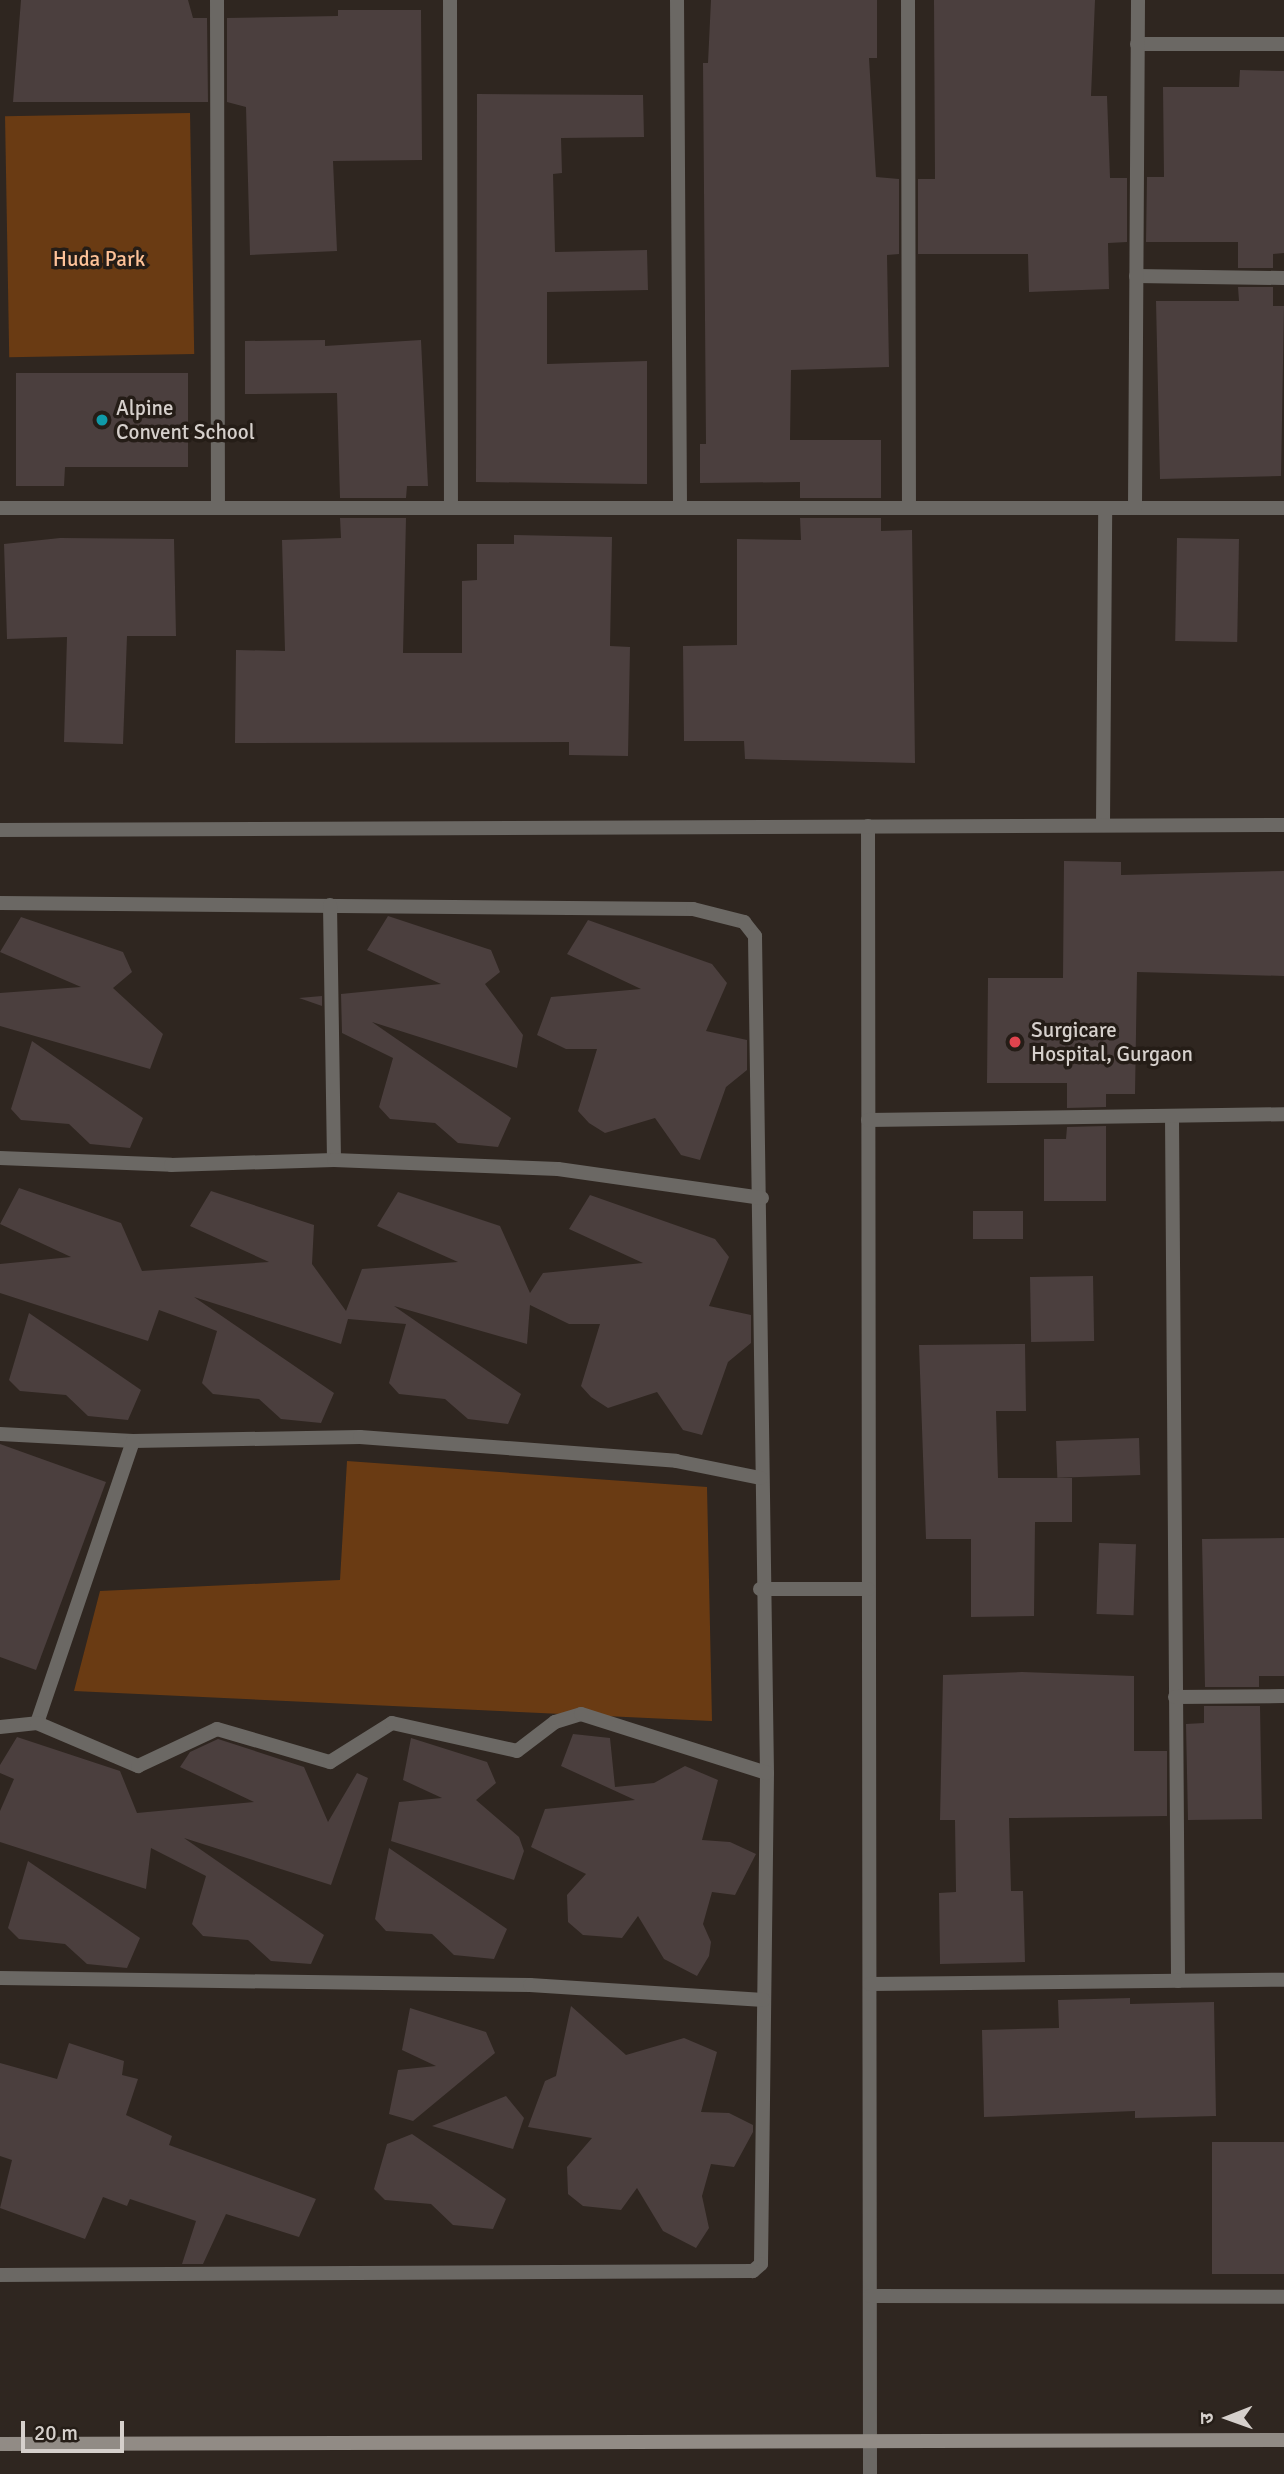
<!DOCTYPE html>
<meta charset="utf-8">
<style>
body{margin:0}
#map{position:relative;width:1284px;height:2474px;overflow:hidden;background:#2f2620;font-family:Signika,"Noto Sans Devanagari",sans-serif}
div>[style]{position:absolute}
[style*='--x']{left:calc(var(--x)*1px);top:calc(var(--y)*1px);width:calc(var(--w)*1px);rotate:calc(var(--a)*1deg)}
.green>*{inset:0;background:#6a3b13;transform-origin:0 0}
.building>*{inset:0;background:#4b3f3e;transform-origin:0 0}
.service>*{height:14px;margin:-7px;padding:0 7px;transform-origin:7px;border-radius:7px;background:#6b6864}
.minor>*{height:14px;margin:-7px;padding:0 7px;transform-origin:7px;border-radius:7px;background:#6b6864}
.tertiary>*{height:14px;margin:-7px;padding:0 7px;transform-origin:7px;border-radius:7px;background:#6b6864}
.secondary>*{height:14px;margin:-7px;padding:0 7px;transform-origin:7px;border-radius:7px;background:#918b85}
.dots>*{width:19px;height:19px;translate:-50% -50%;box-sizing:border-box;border:4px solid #251d17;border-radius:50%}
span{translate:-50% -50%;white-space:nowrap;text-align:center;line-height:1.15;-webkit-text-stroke:7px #251d17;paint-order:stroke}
.park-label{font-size:21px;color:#fec298}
.poi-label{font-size:21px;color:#d6d0cc}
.left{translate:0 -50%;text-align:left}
.north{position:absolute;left:1193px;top:2383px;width:70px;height:70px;-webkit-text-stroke:5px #251d17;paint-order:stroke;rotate:269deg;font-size:19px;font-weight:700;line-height:28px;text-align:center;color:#d6d0cc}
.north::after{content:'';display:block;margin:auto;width:24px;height:32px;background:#d6d0cc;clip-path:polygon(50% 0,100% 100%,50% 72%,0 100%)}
.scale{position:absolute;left:21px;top:2421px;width:103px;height:32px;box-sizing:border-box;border:4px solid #d6d0cc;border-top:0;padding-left:9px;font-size:21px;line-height:24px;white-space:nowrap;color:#d6d0cc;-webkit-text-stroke:5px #251d17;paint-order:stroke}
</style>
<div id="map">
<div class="green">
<i style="left:190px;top:113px;width:241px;height:185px;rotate:89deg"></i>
<i style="clip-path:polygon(347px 1461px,707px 1487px,712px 1721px,74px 1691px,100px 1591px,340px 1580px)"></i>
</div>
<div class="building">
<i style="clip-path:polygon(21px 0,188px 0,193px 18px,207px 18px,208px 102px,13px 102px)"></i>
<i style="clip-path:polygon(711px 0,877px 0,877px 58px,869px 58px,876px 177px,899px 179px,899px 254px,887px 255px,889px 367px,791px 370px,790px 440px,881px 440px,881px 498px,800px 498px,800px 482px,700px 483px,700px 444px,706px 444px,703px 63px,708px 63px)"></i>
<i style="clip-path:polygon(934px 0,1095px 0,1091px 96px,1107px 96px,1110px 178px,1127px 178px,1127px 242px,1108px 243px,1109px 289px,1029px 292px,1028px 254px,918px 254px,918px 179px,935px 179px)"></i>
<i style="clip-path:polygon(338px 10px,421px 10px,422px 160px,333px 161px,337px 251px,250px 255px,246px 107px,227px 102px,227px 18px,338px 16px)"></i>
<i style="clip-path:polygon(1240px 70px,1284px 71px,1284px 253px,1273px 254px,1273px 268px,1238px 268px,1238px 242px,1146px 242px,1147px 177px,1164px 177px,1163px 87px,1239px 87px)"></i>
<i style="clip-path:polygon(477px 94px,643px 95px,644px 137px,561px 138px,562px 173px,553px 174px,555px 252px,647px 250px,648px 290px,547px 292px,547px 364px,647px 361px,647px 484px,476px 482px)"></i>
<i style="clip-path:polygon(1238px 287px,1273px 287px,1273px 306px,1284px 306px,1281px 476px,1160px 479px,1156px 301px,1239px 301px)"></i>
<i style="clip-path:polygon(325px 340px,325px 346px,421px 340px,428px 486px,407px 486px,406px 498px,340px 498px,337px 393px,245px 394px,245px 341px)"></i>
<i style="clip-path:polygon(16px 373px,188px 373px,188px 467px,65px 467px,64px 486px,16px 486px)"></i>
<i style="clip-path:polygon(340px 518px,406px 518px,403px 653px,462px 653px,462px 581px,477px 580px,477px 544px,514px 544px,514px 535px,612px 537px,610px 646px,630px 647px,628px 756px,569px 755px,569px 742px,235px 743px,236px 650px,285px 651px,282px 540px,341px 538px)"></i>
<i style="clip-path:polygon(800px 518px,881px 518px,881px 531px,912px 530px,915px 763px,745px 759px,744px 741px,684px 741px,683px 646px,737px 645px,737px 539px,801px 540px)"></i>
<i style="clip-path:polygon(60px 538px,174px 539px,176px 636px,127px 636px,123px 744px,64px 742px,67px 637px,7px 639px,4px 544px)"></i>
<i style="left:1177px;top:538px;width:62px;height:103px;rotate:1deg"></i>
<i style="clip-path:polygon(1064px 861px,1121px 862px,1121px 875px,1284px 871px,1284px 976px,1137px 972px,1135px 1094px,1106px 1094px,1106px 1107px,1067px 1108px,1067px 1083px,987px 1083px,988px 978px,1063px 978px)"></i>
<i style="clip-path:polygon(388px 916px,491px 950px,500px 972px,485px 984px,523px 1035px,517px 1068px,372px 1022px,511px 1118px,498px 1147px,458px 1143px,435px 1123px,390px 1119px,379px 1107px,393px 1058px,342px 1033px,341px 994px,441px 984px,367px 950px)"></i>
<i style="clip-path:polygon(21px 917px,123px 952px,132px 972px,113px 988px,163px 1034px,150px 1069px,0 1026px,0 993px,81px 987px,0 952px)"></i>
<i style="clip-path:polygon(588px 920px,712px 964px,727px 983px,706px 1031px,747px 1040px,747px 1070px,726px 1087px,700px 1160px,681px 1155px,655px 1118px,605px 1133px,589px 1123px,578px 1111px,597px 1049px,566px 1049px,537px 1035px,551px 997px,641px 989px,567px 954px)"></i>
<i style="clip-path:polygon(322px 996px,322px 1006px,299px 998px)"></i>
<i style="clip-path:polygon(32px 1041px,143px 1118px,130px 1148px,90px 1144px,69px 1124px,21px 1120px,11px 1109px)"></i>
<i style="clip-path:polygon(1106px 1126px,1106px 1201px,1044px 1201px,1044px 1139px,1066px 1139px,1067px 1127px)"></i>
<i style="clip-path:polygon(19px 1188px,121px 1223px,142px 1271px,269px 1262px,190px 1226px,211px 1191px,314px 1225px,312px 1264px,346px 1311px,362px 1269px,458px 1262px,377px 1226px,398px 1192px,500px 1226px,530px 1293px,543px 1273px,643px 1263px,569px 1229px,590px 1195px,715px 1239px,729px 1257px,709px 1306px,751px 1315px,751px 1343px,728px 1362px,702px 1435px,683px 1430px,657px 1392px,608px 1408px,591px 1397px,581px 1386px,600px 1324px,569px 1324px,530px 1305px,527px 1344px,394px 1306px,521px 1394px,508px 1424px,468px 1419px,445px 1399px,399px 1394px,389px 1383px,406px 1324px,348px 1319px,341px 1344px,194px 1297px,334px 1393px,321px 1423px,281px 1419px,259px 1399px,213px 1394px,202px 1383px,217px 1331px,159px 1310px,148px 1341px,0 1293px,0 1264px,71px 1257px,0 1224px)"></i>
<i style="left:973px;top:1211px;width:50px;height:28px"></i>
<i style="left:1093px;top:1276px;width:65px;height:63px;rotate:89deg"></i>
<i style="clip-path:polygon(29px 1313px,141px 1390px,128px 1420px,88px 1416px,66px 1395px,20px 1391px,9px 1380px)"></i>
<i style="clip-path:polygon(1025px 1344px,1026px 1411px,996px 1411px,998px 1478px,1072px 1478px,1072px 1522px,1035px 1522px,1034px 1616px,971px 1617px,971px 1539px,926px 1539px,919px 1345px)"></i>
<i style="left:1139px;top:1438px;width:37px;height:83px;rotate:88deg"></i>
<i style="clip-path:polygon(0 1444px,106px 1482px,36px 1670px,0 1657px)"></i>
<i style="clip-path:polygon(1284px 1538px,1284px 1676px,1259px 1676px,1259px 1687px,1205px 1687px,1202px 1539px)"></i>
<i style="left:1099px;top:1543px;width:37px;height:71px;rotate:2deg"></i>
<i style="clip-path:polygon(1022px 1672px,1134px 1676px,1134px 1751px,1167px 1751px,1167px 1816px,1009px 1818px,1011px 1891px,1023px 1891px,1025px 1962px,940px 1964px,939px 1893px,956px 1892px,955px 1820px,940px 1820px,943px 1675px)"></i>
<i style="clip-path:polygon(1204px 1706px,1260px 1706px,1262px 1819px,1188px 1820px,1186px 1724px,1204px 1723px)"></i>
<i style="clip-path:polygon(573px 1734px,610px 1738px,615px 1787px,654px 1783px,685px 1766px,718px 1780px,702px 1840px,730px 1842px,756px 1854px,735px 1895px,712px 1892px,703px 1924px,711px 1942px,709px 1956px,697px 1976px,664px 1959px,638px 1916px,622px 1938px,583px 1935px,568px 1922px,567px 1895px,586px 1874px,531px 1847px,545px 1809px,635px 1800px,561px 1766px)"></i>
<i style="clip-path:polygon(17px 1737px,120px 1771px,137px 1813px,254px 1802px,180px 1767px,190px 1752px,218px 1739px,304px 1767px,328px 1822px,357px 1773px,368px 1778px,331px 1885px,184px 1838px,324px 1935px,311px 1964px,271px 1961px,248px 1940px,203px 1936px,192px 1924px,206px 1876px,151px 1848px,146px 1889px,0 1842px,0 1811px,14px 1779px,0 1773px,0 1765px)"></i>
<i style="clip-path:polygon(411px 1738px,487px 1762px,496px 1783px,476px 1800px,519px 1837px,524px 1851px,514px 1880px,391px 1841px,399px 1802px,442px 1798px,403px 1780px)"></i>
<i style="clip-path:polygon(389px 1848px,507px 1929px,494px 1959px,454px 1955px,432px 1934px,386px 1931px,375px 1919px)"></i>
<i style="clip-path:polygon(28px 1861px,140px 1938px,127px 1968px,87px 1964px,65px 1944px,19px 1939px,8px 1928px)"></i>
<i style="clip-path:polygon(1130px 1998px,1130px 2004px,1214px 2002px,1216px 2116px,1135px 2118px,1135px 2111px,984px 2117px,982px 2030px,1059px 2028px,1058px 2000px)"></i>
<i style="clip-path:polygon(571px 2006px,626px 2055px,684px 2038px,717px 2052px,701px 2112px,729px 2113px,753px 2125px,753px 2132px,734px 2167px,711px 2164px,702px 2196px,709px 2228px,696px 2248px,663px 2231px,637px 2188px,621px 2210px,583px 2206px,568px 2194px,567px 2167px,592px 2138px,528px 2127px,545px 2081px,556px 2076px)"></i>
<i style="clip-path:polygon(410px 2008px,486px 2032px,495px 2053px,413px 2121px,389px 2114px,398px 2070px,436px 2066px,402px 2050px)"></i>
<i style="clip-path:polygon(69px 2043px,124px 2061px,122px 2075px,138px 2079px,126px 2115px,172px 2136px,169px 2145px,316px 2199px,299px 2237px,226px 2214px,203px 2264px,182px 2264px,196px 2221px,130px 2199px,127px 2206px,103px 2197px,85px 2239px,0 2208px,12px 2160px,0 2156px,0 2063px,57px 2079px)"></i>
<i style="clip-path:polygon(506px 2096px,524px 2118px,513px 2149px,432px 2126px)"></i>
<i style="clip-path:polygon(412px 2134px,506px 2199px,493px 2229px,453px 2225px,431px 2204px,385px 2200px,374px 2189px,387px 2144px)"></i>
<i style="left:1284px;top:2142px;width:132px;height:72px;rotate:90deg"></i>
</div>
<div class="service">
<i style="--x:1103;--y:825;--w:317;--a:-89.6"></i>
</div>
<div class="minor">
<i style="--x:217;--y:0;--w:508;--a:89.89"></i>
<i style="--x:450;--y:0;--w:508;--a:89.89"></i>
<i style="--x:677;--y:0;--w:508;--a:89.66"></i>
<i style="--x:908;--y:0;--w:508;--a:89.89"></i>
<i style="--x:1137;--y:44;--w:147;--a:0"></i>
<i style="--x:1136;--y:276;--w:148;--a:0.8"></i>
<i style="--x:0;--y:508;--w:1284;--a:0"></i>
<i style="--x:1135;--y:508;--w:508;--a:-89.66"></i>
<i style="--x:868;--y:826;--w:1648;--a:89.93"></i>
<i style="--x:0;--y:903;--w:693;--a:0.5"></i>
<i style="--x:693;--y:909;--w:53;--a:14.3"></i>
<i style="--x:744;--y:922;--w:18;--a:52"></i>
<i style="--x:755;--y:936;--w:837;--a:89.18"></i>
<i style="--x:767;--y:1773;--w:491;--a:90.7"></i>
<i style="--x:761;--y:2264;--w:11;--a:139"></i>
<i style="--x:753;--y:2271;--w:753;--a:179.7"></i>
<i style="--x:330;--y:905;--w:255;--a:89.1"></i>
<i style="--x:1172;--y:1116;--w:865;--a:89.6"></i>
<i style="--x:868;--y:1120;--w:416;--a:-0.8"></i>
<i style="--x:0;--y:1158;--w:171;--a:2.3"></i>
<i style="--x:171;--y:1165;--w:163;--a:-1.8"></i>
<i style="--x:334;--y:1160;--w:224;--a:2.3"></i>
<i style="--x:558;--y:1169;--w:206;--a:8.1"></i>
<i style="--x:0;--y:1434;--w:133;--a:3"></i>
<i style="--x:133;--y:1441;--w:227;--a:-1"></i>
<i style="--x:360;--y:1437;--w:317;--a:4.3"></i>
<i style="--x:676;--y:1461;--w:86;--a:11.4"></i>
<i style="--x:760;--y:1589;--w:108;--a:0"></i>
<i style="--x:1175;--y:1697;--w:109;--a:-0.5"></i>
<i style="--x:37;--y:1723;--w:298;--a:-71.2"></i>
<i style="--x:0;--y:1727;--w:37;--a:-6"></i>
<i style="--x:37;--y:1723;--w:110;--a:23.1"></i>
<i style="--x:138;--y:1766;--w:87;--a:-25.1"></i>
<i style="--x:217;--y:1729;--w:118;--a:16.3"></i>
<i style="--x:330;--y:1762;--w:73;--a:-32.2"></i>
<i style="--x:392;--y:1723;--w:128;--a:12.6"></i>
<i style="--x:517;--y:1751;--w:48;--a:-37.3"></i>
<i style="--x:555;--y:1722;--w:27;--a:-17"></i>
<i style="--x:581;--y:1714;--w:195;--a:17.6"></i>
<i style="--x:0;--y:1978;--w:530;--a:0.76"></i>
<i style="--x:530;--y:1985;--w:234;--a:3.7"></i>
<i style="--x:870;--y:1984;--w:414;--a:-0.6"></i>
<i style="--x:870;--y:2296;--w:414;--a:0.1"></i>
</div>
<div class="tertiary">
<i style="--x:0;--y:830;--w:1284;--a:-0.22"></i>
</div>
<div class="secondary">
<i style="--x:0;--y:2444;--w:1284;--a:-0.18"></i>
</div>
<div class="dots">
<i style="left:102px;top:420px;background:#0f9aa8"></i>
<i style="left:1015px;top:1042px;background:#e0444e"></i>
</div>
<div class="park-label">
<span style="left:99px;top:259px">Huda Park</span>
</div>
<div class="poi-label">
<span class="left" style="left:116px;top:420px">Alpine<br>Convent School</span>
<span class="left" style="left:1031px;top:1042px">Surgicare<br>Hospital, Gurgaon</span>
</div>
<div class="north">उ</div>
<div class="scale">20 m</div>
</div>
